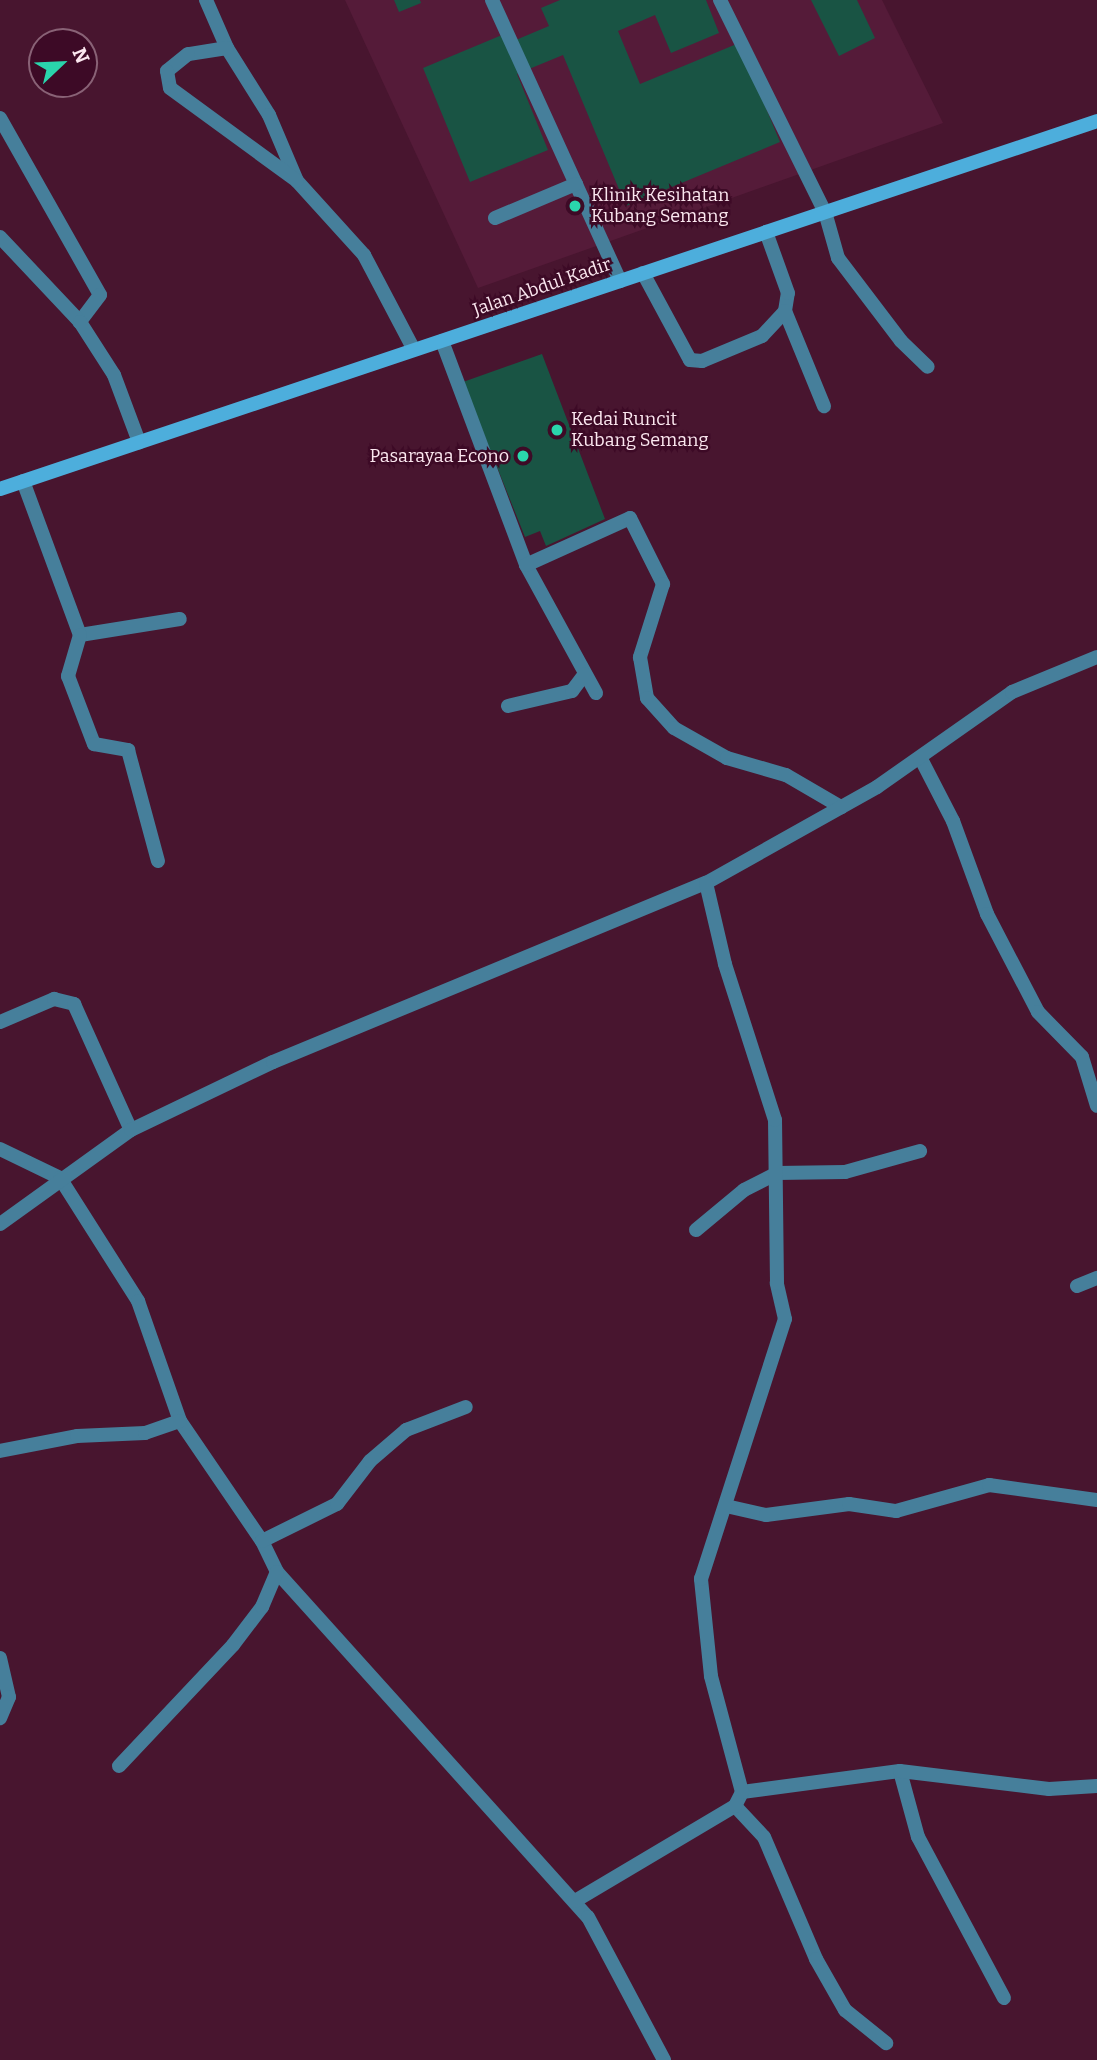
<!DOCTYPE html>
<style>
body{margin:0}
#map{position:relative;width:1097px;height:2060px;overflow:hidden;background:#48152f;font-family:Bitter,serif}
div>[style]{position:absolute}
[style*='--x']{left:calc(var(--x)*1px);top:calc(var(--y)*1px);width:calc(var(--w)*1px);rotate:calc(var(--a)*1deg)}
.built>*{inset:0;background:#551b39}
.building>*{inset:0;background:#195444}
.service>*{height:14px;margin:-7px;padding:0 7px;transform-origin:7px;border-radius:7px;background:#467f9b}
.minor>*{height:14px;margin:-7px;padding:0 7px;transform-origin:7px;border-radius:7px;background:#467f9b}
.secondary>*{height:14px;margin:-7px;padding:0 7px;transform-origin:7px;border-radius:7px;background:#4daedc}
.dots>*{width:19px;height:19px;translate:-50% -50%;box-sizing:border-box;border:4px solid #3d0a26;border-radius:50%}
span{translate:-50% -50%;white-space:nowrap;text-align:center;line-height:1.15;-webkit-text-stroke:5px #3d0a26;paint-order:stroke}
.poi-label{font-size:18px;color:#fbe7ef}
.left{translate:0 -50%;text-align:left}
.right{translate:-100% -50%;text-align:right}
.street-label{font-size:18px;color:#fbe7ef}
.north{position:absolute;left:28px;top:28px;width:70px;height:70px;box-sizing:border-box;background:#3d0a26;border:2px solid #896276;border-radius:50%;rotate:67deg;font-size:19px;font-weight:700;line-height:28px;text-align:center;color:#fbe7ef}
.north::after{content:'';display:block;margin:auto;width:24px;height:32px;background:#2ad5ac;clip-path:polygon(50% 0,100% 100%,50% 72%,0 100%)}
</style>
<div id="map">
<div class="built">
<i style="clip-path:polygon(345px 0,882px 0,943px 123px,478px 288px)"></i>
</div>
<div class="building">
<i style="clip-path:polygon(394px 0,420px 0,421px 3px,399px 12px)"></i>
<i style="clip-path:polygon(560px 0,706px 0,719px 33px,671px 53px,655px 15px,618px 31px,640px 84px,739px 43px,780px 142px,626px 206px,563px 55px,517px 74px,548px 150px,470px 182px,423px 68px,502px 35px,506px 44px,549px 26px,541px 8px)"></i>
<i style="clip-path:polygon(811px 0,857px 0,875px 38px,839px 56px)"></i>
<i style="clip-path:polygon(542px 354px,605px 519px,546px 546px,540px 531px,525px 537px,463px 382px)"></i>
</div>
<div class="service">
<i style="--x:492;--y:0;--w:309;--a:65.5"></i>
<i style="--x:720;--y:0;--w:237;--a:63.7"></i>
<i style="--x:495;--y:218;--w:88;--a:-22.8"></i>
<i style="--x:643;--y:273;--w:99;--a:61.6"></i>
<i style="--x:690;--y:360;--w:12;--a:5"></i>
<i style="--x:702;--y:361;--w:65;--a:-22.6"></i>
<i style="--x:762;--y:336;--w:34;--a:-47"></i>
<i style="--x:785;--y:311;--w:18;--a:-81"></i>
<i style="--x:788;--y:293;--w:65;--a:-109.8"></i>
<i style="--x:785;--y:311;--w:103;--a:67.7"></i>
<i style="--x:80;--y:635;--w:101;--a:-9.1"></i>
</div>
<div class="minor">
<i style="--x:206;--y:0;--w:52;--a:66.4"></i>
<i style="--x:227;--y:48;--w:79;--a:57.9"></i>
<i style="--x:269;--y:115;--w:72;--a:67"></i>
<i style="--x:297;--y:181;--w:100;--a:47.8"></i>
<i style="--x:364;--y:255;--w:107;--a:62.2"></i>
<i style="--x:227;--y:48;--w:39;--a:171"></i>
<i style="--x:188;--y:54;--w:27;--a:141"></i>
<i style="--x:167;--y:71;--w:17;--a:80"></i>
<i style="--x:170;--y:88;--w:157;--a:36.2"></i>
<i style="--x:0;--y:118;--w:203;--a:60.5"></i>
<i style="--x:100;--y:295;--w:34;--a:127"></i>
<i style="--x:825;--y:212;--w:48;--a:74.2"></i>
<i style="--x:838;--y:258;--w:104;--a:52.8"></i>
<i style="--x:901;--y:341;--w:37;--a:44"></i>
<i style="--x:0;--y:237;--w:117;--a:46.7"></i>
<i style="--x:80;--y:322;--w:63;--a:57.3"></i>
<i style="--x:114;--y:375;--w:72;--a:69.5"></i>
<i style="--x:442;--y:341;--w:239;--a:69.4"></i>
<i style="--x:526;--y:565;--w:146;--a:61.3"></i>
<i style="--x:23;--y:481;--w:164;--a:69.7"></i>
<i style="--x:80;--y:635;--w:43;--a:106.3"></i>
<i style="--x:68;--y:676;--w:73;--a:69.1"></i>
<i style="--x:94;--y:744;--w:35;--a:10"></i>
<i style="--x:128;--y:750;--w:115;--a:74.9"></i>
<i style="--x:526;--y:565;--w:114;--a:-24.3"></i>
<i style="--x:630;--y:518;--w:74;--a:63.4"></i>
<i style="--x:663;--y:584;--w:77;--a:107.5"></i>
<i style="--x:640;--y:657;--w:42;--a:80.3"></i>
<i style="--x:647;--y:698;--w:40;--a:48"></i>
<i style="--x:674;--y:728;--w:61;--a:29.5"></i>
<i style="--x:727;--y:758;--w:61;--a:16.1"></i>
<i style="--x:786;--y:775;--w:64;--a:30.2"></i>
<i style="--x:508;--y:706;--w:66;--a:-13.2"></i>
<i style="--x:572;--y:691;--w:21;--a:-53"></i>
<i style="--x:921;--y:759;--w:70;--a:62.7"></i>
<i style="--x:953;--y:821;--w:99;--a:69.9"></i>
<i style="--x:987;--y:914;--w:110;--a:62.5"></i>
<i style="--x:1038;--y:1012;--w:63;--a:45.6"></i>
<i style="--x:1082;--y:1057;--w:51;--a:73"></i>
<i style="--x:0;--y:1022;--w:59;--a:-23.1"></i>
<i style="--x:54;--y:999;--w:21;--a:14"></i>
<i style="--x:74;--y:1004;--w:138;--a:65.7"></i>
<i style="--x:0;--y:1149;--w:67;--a:25.8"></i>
<i style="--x:60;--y:1178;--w:146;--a:57.6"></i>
<i style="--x:138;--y:1301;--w:127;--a:70.7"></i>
<i style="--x:180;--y:1421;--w:145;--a:55.7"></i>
<i style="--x:262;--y:1541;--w:34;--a:64"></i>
<i style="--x:277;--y:1572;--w:464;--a:48"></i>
<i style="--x:588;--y:1917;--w:162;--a:62"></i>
<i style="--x:0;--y:1224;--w:161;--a:-35.7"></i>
<i style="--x:131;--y:1130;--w:157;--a:-25.6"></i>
<i style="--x:273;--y:1062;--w:469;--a:-22.5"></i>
<i style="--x:706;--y:883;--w:196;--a:-29.3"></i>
<i style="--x:877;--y:787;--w:165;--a:-35.1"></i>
<i style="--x:1012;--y:692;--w:92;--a:-22.4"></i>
<i style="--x:696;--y:1230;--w:62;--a:-39.8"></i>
<i style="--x:744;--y:1190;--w:37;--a:-27"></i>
<i style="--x:777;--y:1173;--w:68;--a:-0.8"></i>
<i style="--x:845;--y:1172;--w:78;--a:-15.6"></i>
<i style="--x:1077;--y:1286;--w:22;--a:-22"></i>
<i style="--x:0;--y:1451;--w:78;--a:-11"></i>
<i style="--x:77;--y:1436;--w:68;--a:-2.5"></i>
<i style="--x:145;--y:1433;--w:37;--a:-19"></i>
<i style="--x:726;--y:1506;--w:41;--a:12.7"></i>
<i style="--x:766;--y:1515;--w:84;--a:-7.5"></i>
<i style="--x:849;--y:1504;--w:48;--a:8.5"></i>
<i style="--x:896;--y:1511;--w:97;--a:-15.6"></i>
<i style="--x:989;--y:1485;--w:109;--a:7.9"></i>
<i style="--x:262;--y:1541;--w:84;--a:-26.3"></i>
<i style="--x:337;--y:1504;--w:54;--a:-52.5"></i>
<i style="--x:370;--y:1461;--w:48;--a:-40.7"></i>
<i style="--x:406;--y:1430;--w:64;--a:-21"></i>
<i style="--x:0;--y:1658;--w:40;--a:77"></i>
<i style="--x:9;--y:1697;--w:23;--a:113"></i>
<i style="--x:119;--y:1766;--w:166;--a:-46.7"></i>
<i style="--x:233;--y:1645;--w:48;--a:-52.7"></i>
<i style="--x:262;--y:1607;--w:38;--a:-67"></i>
<i style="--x:742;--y:1792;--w:159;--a:-7.6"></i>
<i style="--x:735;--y:1806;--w:42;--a:46.9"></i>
<i style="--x:764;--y:1837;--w:133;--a:66.9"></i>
<i style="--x:816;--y:1959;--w:59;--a:60.4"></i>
<i style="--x:845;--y:2010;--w:53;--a:38.8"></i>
<i style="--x:575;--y:1901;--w:186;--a:-30.7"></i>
<i style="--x:735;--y:1806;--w:16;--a:-63"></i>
<i style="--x:742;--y:1792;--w:120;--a:-105"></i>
<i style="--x:711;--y:1676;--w:98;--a:-95.9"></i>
<i style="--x:701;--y:1579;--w:273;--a:-72.1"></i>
<i style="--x:785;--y:1319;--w:37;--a:-103"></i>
<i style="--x:777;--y:1283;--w:163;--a:-90.7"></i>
<i style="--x:775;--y:1120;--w:164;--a:-107.8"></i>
<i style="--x:725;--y:964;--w:83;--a:-103.2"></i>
<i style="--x:1004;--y:1998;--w:183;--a:-118.1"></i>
<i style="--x:918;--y:1837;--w:68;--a:-105.3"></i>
<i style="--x:900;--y:1771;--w:150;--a:6.9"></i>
<i style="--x:1049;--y:1789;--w:48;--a:-3.6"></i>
</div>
<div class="secondary">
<i style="--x:0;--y:489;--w:1157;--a:-18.54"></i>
</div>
<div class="dots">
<i style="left:575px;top:206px;background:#2ad5ac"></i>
<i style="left:557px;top:430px;background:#2ad5ac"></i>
<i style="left:523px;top:456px;background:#2ad5ac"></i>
</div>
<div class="poi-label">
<span class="left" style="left:591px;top:206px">Klinik Kesihatan<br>Kubang Semang</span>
<span class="left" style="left:571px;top:430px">Kedai Runcit<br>Kubang Semang</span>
<span class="right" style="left:509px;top:456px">Pasarayaa Econo</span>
</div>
<div class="street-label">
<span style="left:542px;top:287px;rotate:-19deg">Jalan Abdul Kadir</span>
</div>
<div class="north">N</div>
</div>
